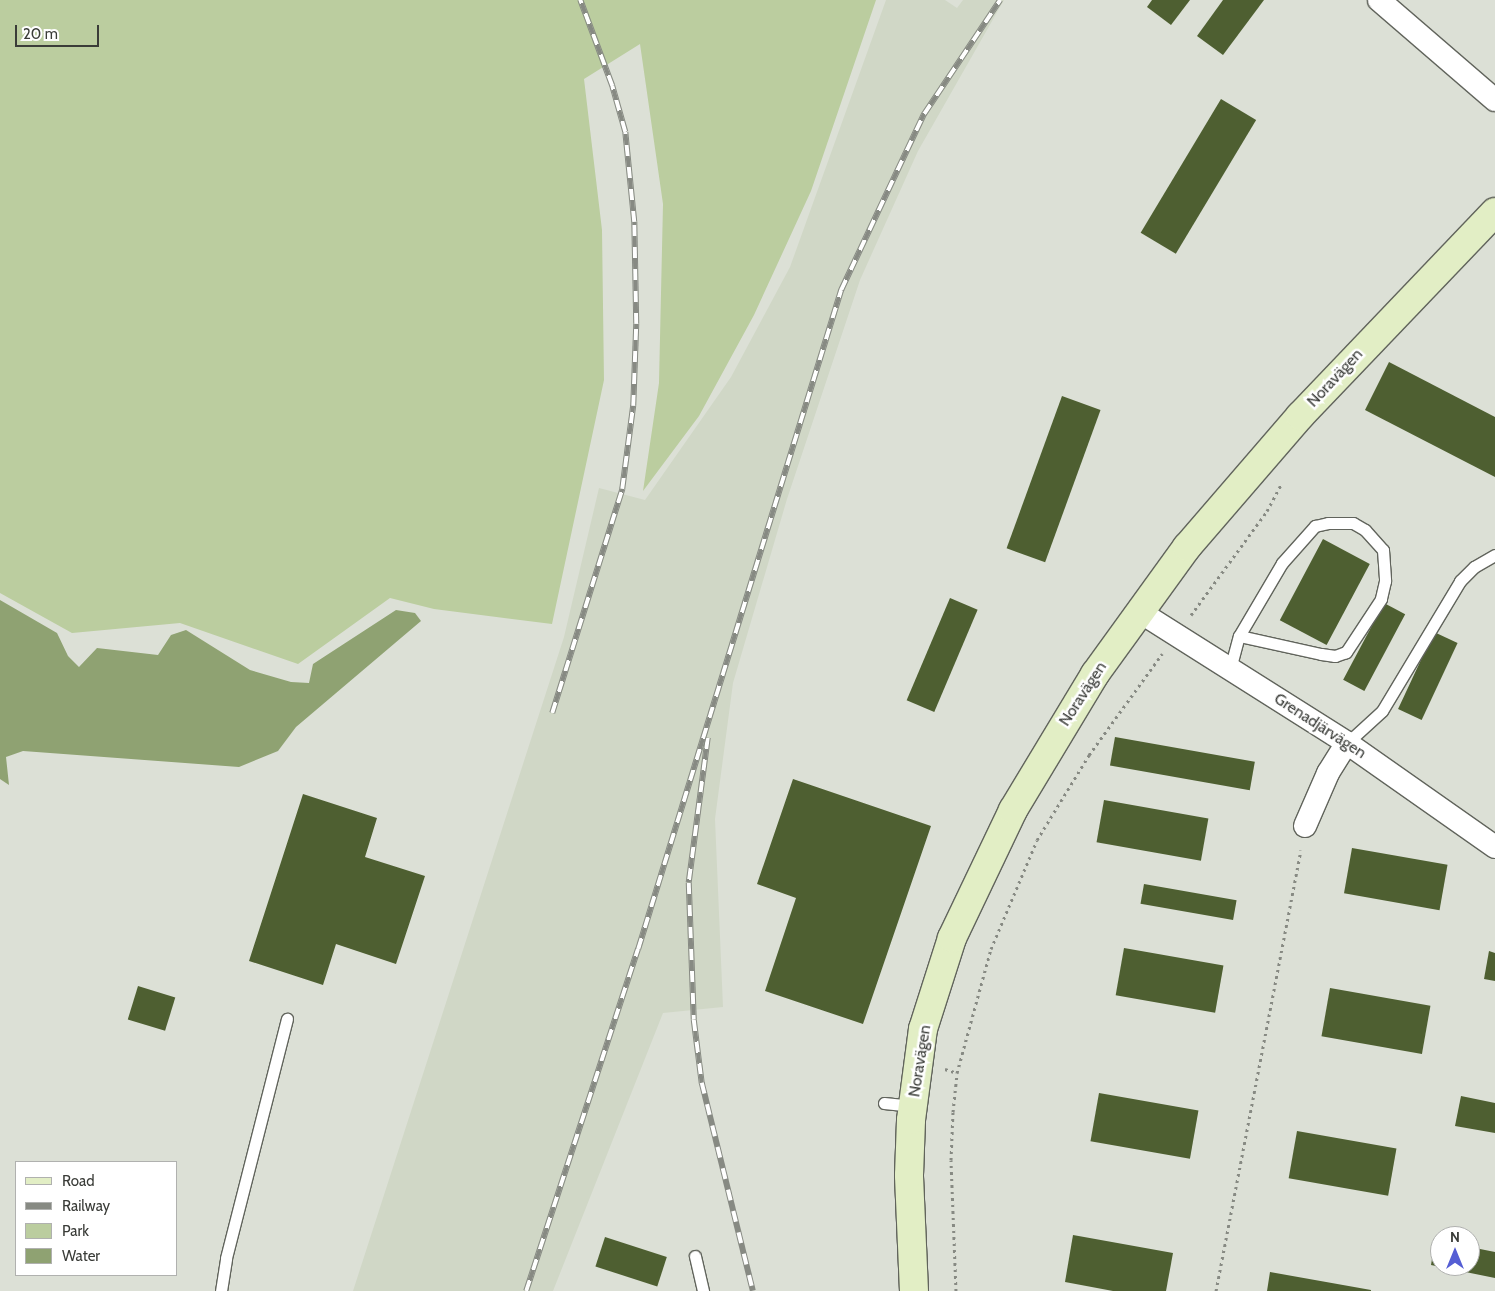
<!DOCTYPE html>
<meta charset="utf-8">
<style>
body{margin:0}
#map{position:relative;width:1495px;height:1291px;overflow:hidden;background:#dce0d6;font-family:Cabin,sans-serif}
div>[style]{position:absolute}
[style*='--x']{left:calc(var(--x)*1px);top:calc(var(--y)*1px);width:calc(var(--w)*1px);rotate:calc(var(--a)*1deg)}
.built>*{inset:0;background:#d0d7c6}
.green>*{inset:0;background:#bbcd9f}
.water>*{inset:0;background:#8fa272}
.building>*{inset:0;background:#4e5f31;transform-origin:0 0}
.path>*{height:3px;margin-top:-1.5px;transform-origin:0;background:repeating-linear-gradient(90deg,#878a83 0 2.5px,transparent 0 6.5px)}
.roads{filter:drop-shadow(1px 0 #61645c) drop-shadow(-1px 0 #61645c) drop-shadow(0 1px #61645c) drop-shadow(0 -1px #61645c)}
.lane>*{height:11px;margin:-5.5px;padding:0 5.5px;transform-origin:5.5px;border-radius:5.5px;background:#fff}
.street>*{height:22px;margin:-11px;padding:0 11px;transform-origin:11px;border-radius:11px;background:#fff}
.secondary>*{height:28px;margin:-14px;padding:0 14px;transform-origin:14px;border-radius:14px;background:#e2eec5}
.rail>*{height:5.5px;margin-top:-2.75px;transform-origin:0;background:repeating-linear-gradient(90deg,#fff 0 11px,#878a83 0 22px);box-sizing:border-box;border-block:1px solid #878a83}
span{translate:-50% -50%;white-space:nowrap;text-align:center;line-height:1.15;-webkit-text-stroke:5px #fff;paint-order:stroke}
.street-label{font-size:16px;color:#3a3c38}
.legend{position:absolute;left:15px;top:1161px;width:162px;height:115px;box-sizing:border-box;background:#fff;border:1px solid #b0b1af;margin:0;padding:6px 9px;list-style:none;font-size:15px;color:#3a3c38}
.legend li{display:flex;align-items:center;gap:10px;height:25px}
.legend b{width:25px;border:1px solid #b0b1af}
.north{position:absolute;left:1430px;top:1226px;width:50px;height:50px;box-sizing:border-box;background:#fff;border:1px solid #b0b1af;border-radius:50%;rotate:0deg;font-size:14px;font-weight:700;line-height:20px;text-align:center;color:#3a3c38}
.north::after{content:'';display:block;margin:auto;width:18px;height:22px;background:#555ed4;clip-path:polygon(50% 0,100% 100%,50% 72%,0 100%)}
.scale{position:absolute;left:15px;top:25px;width:84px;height:22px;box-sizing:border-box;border:2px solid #3a3c38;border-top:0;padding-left:6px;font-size:15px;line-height:18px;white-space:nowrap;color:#3a3c38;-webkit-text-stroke:4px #fff;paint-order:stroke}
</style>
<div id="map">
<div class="built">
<i style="clip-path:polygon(886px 0,945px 0,957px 8px,963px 0,1004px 0,918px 151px,860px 280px,787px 499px,733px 683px,715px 819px,723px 1007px,663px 1013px,553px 1291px,353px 1291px,564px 637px,599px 488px,645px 500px,731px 377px,790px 267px)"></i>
</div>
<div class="green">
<i style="clip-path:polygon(0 0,876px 0,811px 191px,754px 315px,699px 416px,643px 491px,659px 383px,663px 204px,640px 44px,584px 79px,602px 230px,604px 380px,552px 624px,434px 609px,390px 598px,298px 664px,180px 623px,72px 633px,0 593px)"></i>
</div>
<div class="water">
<i style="clip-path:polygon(0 600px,57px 633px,68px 656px,79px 667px,97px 648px,158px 655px,171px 635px,186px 630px,250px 670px,291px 682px,309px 683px,313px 664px,396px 610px,415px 613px,421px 621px,296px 727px,278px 751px,239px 767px,23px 751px,6px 757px,9px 785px,0 779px)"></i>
</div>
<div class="building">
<i style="clip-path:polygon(1152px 0,1190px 0,1171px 25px,1147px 7px)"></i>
<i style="clip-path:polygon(1223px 0,1264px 0,1223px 55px,1197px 36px)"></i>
<i style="left:1221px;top:99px;width:41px;height:156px;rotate:31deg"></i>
<i style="clip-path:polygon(1389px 362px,1495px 417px,1495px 477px,1365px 410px)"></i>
<i style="left:1062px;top:396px;width:41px;height:162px;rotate:20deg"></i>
<i style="left:1323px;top:539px;width:53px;height:92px;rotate:28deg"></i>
<i style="left:950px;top:598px;width:30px;height:111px;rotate:23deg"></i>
<i style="left:1384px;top:603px;width:24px;height:87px;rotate:28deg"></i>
<i style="left:1434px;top:632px;width:26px;height:85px;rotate:25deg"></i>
<i style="left:1115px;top:737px;width:142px;height:29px;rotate:10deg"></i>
<i style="clip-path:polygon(793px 779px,931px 826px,863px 1024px,765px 991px,796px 898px,757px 884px)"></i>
<i style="clip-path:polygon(303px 794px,377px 818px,365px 857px,425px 876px,396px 964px,336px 944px,323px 985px,249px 961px)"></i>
<i style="left:1104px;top:800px;width:106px;height:43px;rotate:10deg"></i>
<i style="left:1352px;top:848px;width:97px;height:46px;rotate:10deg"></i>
<i style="left:1144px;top:884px;width:94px;height:20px;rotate:10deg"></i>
<i style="left:1124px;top:948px;width:101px;height:48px;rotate:10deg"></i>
<i style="clip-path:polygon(1489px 951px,1495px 953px,1495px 981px,1484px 979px)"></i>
<i style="left:138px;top:986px;width:39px;height:35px;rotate:17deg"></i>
<i style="left:1330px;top:988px;width:102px;height:49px;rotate:10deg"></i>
<i style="left:1099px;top:1093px;width:101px;height:49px;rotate:10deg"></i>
<i style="clip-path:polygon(1461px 1096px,1495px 1103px,1495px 1133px,1455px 1126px)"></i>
<i style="left:1297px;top:1131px;width:101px;height:48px;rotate:10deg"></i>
<i style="clip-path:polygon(1073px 1235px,1173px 1253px,1166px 1291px,1113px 1291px,1065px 1282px)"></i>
<i style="left:605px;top:1237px;width:65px;height:31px;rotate:18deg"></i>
<i style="clip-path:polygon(1435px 1241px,1440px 1242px,1440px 1266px,1470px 1266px,1470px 1247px,1495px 1252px,1495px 1278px,1431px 1265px)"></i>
<i style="clip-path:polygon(1270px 1272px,1371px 1290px,1371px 1291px,1267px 1291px)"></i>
</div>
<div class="path">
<i style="--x:1191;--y:615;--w:129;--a:-53.8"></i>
<i style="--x:1267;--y:511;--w:32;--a:-62"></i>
<i style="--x:945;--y:1069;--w:13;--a:18"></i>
<i style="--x:956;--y:1291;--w:131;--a:-92.2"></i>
<i style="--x:951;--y:1160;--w:48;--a:-87.6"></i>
<i style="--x:953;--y:1112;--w:39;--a:-84"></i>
<i style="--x:957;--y:1073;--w:129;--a:-74.7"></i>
<i style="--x:991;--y:949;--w:118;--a:-67.1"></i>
<i style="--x:1037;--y:840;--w:100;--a:-58.5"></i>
<i style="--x:1089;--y:755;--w:125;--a:-54.1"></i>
<i style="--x:1216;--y:1291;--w:449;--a:-79.1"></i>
</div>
<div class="roads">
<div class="lane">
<i style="--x:1230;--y:669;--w:34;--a:-75"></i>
<i style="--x:1239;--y:636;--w:85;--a:-59.5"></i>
<i style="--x:1282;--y:563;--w:50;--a:-48.3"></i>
<i style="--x:1315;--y:526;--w:13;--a:-13"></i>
<i style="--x:1328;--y:523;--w:25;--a:0"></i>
<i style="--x:1353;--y:523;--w:14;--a:30"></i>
<i style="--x:1365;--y:530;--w:27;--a:48"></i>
<i style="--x:1383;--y:550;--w:31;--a:86"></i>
<i style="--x:1385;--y:581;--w:18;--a:103"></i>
<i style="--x:1381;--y:599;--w:64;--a:123.4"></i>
<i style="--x:1346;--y:652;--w:12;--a:160"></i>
<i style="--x:1335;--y:656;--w:14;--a:-172"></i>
<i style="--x:1321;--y:654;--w:84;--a:-167.6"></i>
<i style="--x:1347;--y:743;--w:47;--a:-42.4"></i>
<i style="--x:1382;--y:711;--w:152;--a:-59"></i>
<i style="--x:1460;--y:581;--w:20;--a:-45"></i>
<i style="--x:1474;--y:567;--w:24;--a:-30"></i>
<i style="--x:884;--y:1103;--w:29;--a:6"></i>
<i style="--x:695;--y:1256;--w:36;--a:77"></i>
<i style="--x:221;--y:1291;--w:33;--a:-81"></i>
<i style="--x:226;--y:1258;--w:247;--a:-75.7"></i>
</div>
<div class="street">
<i style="--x:1379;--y:0;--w:153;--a:40.8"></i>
<i style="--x:1140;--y:612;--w:245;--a:32.3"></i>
<i style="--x:1347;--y:743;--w:181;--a:35.1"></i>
<i style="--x:1305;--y:826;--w:58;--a:-66.5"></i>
<i style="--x:1328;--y:773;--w:36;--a:-58"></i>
</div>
<div class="secondary">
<i style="--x:914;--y:1291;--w:116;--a:-92.5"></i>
<i style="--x:909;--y:1175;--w:55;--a:-87.9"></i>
<i style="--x:911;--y:1120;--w:92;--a:-82.5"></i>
<i style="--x:923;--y:1029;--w:96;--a:-72.3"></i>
<i style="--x:952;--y:938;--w:142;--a:-64.5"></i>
<i style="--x:1013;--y:810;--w:159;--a:-58.9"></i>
<i style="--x:1095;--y:674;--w:157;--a:-54.1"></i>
<i style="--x:1187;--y:547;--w:173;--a:-49.2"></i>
<i style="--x:1300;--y:416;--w:282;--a:-46.3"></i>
</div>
</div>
<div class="rail">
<i style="--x:552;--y:713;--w:235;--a:-72.6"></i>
<i style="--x:622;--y:489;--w:84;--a:-82.5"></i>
<i style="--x:633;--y:406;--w:82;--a:-87.9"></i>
<i style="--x:636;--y:324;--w:102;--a:-91.1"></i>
<i style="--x:634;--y:222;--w:90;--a:-95.7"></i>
<i style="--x:625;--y:132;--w:48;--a:-105.8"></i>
<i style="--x:612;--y:86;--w:92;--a:-110.4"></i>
<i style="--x:708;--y:738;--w:146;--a:97.5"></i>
<i style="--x:689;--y:883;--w:137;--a:87.9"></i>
<i style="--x:694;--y:1020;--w:64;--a:82.8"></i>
<i style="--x:702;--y:1083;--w:214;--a:76.2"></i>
<i style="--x:526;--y:1291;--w:360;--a:-71.9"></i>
<i style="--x:638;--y:949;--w:690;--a:-72.88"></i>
<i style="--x:841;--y:290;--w:195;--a:-64.8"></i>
<i style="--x:924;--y:114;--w:137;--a:-56.3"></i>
</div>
<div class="street-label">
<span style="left:1335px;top:378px;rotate:-47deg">Noravägen</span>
<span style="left:1083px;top:694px;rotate:-57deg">Noravägen</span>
<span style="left:1320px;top:726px;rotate:33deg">Grenadjärvägen</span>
<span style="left:920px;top:1061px;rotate:-81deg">Noravägen</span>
</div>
<ul class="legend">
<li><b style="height:6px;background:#e2eec5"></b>Road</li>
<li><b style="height:6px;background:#878a83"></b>Railway</li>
<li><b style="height:14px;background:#bbcd9f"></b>Park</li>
<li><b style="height:14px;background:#8fa272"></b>Water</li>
</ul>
<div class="north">N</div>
<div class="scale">20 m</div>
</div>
